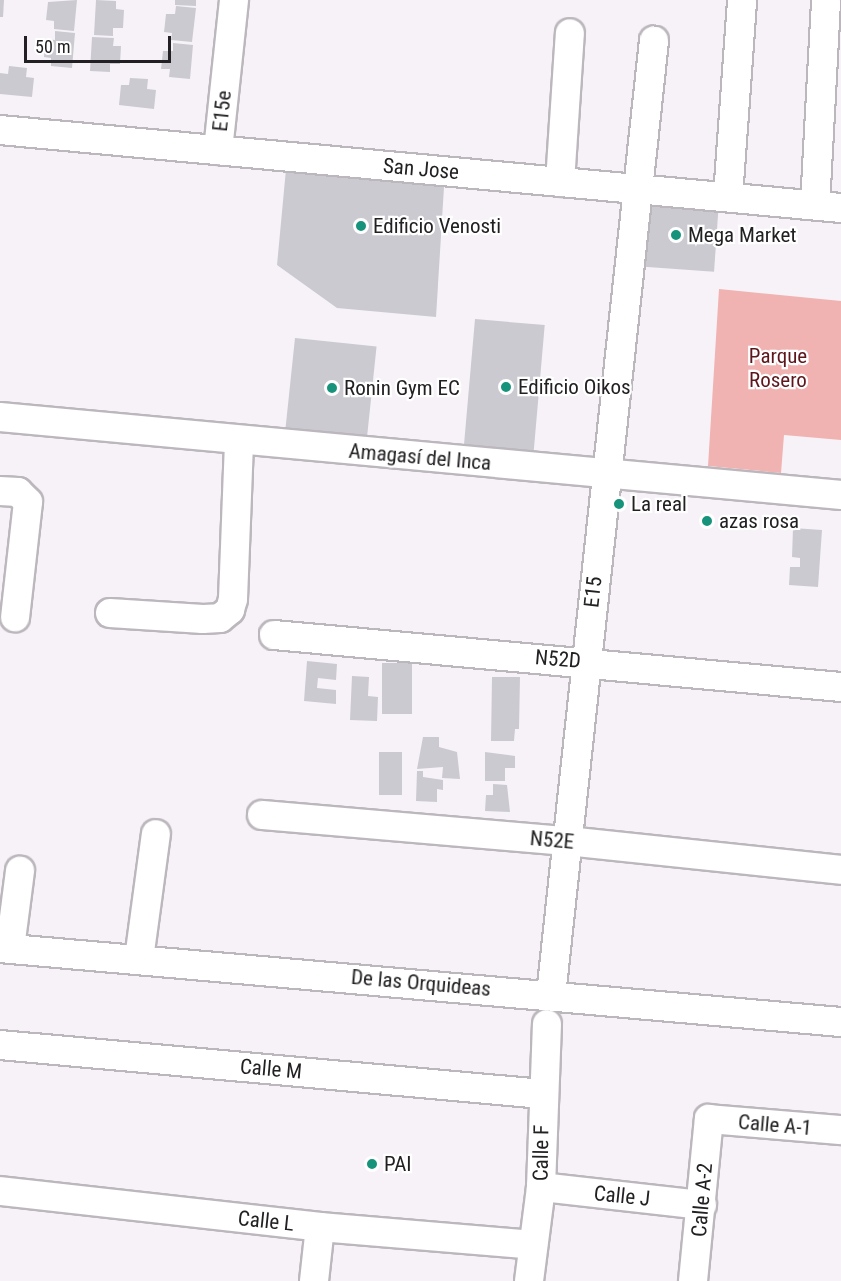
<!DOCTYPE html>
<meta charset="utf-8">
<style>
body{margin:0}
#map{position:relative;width:841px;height:1281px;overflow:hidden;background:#f7f2f8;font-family:"Roboto Condensed",sans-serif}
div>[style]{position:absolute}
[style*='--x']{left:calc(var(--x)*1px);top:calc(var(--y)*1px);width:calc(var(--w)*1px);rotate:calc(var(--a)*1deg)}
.green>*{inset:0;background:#f0b3b1}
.building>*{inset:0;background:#cbcad1;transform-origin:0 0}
.roads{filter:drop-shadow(2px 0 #bcb7bd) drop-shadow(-2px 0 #bcb7bd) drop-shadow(0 2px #bcb7bd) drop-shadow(0 -2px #bcb7bd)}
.minor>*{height:28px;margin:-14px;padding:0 14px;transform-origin:14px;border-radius:14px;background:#fff}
.dots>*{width:16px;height:16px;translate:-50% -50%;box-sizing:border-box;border:3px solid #fff;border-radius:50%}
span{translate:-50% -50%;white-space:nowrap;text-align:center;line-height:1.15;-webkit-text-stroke:4.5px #fff;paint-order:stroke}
.street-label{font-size:21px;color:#222022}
.poi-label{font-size:21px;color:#222022}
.left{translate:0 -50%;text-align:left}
.park-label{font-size:21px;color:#5d171c}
.scale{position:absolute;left:24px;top:36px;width:147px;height:27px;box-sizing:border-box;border:3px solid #222022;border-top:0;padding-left:8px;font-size:18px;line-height:21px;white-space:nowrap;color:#222022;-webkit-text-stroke:4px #fff;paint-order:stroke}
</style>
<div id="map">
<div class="green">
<i style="clip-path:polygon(719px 289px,841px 301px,841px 440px,784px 435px,781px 473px,708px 466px)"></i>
</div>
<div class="building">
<i style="clip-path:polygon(0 0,4px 0,3px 17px,0 17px)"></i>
<i style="clip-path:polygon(77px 0,74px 31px,54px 29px,54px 21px,46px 20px,48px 2px)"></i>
<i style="clip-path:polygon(96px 0,116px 1px,116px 9px,124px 10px,123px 28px,113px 28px,113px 36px,94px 35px)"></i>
<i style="clip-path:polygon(175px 0,196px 0,196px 6px,175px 5px)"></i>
<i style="clip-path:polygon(176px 6px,196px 8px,192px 42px,171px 40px,172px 33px,164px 32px,166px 14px,175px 14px)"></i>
<i style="clip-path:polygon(55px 31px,75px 33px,72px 68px,51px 66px,51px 58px,44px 57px,45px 39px,55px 40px)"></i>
<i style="clip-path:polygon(92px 37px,114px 38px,113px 46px,121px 46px,120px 64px,110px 64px,110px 72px,90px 71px)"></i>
<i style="clip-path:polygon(173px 43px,193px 45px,190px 79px,169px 77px,170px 69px,161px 69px,163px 51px,173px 51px)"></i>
<i style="clip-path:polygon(9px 66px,27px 68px,26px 77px,34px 78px,32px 97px,0 94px,0 73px,8px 74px)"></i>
<i style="clip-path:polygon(130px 78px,148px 79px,147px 89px,156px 90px,154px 109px,119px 105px,121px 85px,129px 85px)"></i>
<i style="clip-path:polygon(286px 169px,444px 187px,436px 317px,337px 308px,277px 265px)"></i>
<i style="left:635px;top:198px;width:84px;height:68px;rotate:4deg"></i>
<i style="left:475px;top:319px;width:70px;height:130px;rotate:5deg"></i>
<i style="left:295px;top:338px;width:82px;height:93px;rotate:6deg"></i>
<i style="clip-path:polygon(793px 528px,822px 530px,818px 587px,789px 585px,790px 567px,800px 567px,800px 558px,792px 557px)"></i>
<i style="clip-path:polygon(307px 661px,337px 664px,336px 680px,318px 678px,317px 688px,336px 690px,336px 704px,304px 701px)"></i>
<i style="left:412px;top:663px;width:51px;height:30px;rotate:90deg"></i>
<i style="clip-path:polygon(352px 676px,369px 677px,368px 696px,378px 697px,377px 721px,350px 720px)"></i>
<i style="clip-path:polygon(492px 677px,520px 677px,519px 729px,515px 729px,514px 741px,491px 741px)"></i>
<i style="clip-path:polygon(423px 737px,439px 737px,439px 747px,457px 752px,460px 779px,442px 778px,443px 767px,417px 769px)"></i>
<i style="left:379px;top:752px;width:23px;height:43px"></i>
<i style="clip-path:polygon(485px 752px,515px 756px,515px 768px,505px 768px,505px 781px,485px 781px)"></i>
<i style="clip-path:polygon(417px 771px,423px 771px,423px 777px,443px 780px,443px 790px,437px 789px,437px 802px,416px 801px)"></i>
<i style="clip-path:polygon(493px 784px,507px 785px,510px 812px,485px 811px,486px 795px,493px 795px)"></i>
</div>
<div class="roads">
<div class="minor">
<i style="--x:0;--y:130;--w:845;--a:5.3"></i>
<i style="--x:218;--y:150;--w:151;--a:-83.9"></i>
<i style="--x:560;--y:182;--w:149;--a:-86.2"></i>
<i style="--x:728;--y:197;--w:197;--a:-85.9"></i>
<i style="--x:815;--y:205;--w:205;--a:-86.9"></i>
<i style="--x:0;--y:417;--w:845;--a:5.3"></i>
<i style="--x:0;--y:491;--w:18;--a:3"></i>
<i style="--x:18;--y:492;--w:14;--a:45"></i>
<i style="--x:28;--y:502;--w:116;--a:96.4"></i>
<i style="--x:110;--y:613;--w:93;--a:3.7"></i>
<i style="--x:203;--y:619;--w:17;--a:-3"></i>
<i style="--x:220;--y:618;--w:13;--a:-39"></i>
<i style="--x:230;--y:610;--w:11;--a:-75"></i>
<i style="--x:233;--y:599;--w:159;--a:-87.8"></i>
<i style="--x:274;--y:635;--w:569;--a:5.24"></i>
<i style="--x:262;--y:815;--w:306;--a:4.9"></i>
<i style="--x:567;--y:841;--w:276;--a:6"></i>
<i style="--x:0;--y:948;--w:844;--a:5.03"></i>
<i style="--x:10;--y:948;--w:78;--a:-82.6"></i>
<i style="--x:139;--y:959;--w:126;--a:-82.3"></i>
<i style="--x:551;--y:995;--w:960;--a:-83.84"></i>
<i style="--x:0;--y:1045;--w:545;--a:5.16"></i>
<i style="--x:541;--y:1187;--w:162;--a:6.4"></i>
<i style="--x:0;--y:1191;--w:322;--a:6.4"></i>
<i style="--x:320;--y:1227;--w:214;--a:4.8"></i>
<i style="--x:314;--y:1281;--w:54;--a:-83.7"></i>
<i style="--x:529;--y:1281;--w:95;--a:-82.7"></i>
<i style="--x:541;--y:1187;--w:163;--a:-87.9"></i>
<i style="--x:693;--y:1281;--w:163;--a:-84.4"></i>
<i style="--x:709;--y:1119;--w:132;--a:4.8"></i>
</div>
</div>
<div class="dots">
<i style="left:361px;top:226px;background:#16937a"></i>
<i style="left:676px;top:235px;background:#16937a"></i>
<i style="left:506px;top:387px;background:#16937a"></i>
<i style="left:332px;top:388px;background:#16937a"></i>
<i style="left:619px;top:504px;background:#16937a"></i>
<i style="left:707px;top:521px;background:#16937a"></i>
<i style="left:372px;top:1164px;background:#16937a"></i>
</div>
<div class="street-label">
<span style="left:222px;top:111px;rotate:-84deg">E15e</span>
<span style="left:421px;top:169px;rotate:5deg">San Jose</span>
<span style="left:420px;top:457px;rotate:5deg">Amagasí del Inca</span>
<span style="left:593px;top:592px;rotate:-84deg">E15</span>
<span style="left:558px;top:659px;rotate:5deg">N52D</span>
<span style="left:552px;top:840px;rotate:5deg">N52E</span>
<span style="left:421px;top:983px;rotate:5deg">De las Orquideas</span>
<span style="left:271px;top:1069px;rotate:5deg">Calle M</span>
<span style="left:775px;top:1125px;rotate:5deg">Calle A-1</span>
<span style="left:541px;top:1153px;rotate:-89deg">Calle F</span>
<span style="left:622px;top:1196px;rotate:6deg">Calle J</span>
<span style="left:702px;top:1200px;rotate:-85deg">Calle A-2</span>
<span style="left:266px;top:1221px;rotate:6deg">Calle L</span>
</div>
<div class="poi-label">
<span class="left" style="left:373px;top:226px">Edificio Venosti</span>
<span class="left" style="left:688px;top:235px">Mega Market</span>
<span class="left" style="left:518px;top:387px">Edificio Oikos</span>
<span class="left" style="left:344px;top:388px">Ronin Gym EC</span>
<span class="left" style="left:631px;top:504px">La real</span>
<span class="left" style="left:719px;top:521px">azas rosa</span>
<span class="left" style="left:384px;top:1164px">PAI</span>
</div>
<div class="park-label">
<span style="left:778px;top:368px">Parque<br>Rosero</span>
</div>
<div class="scale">50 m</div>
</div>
